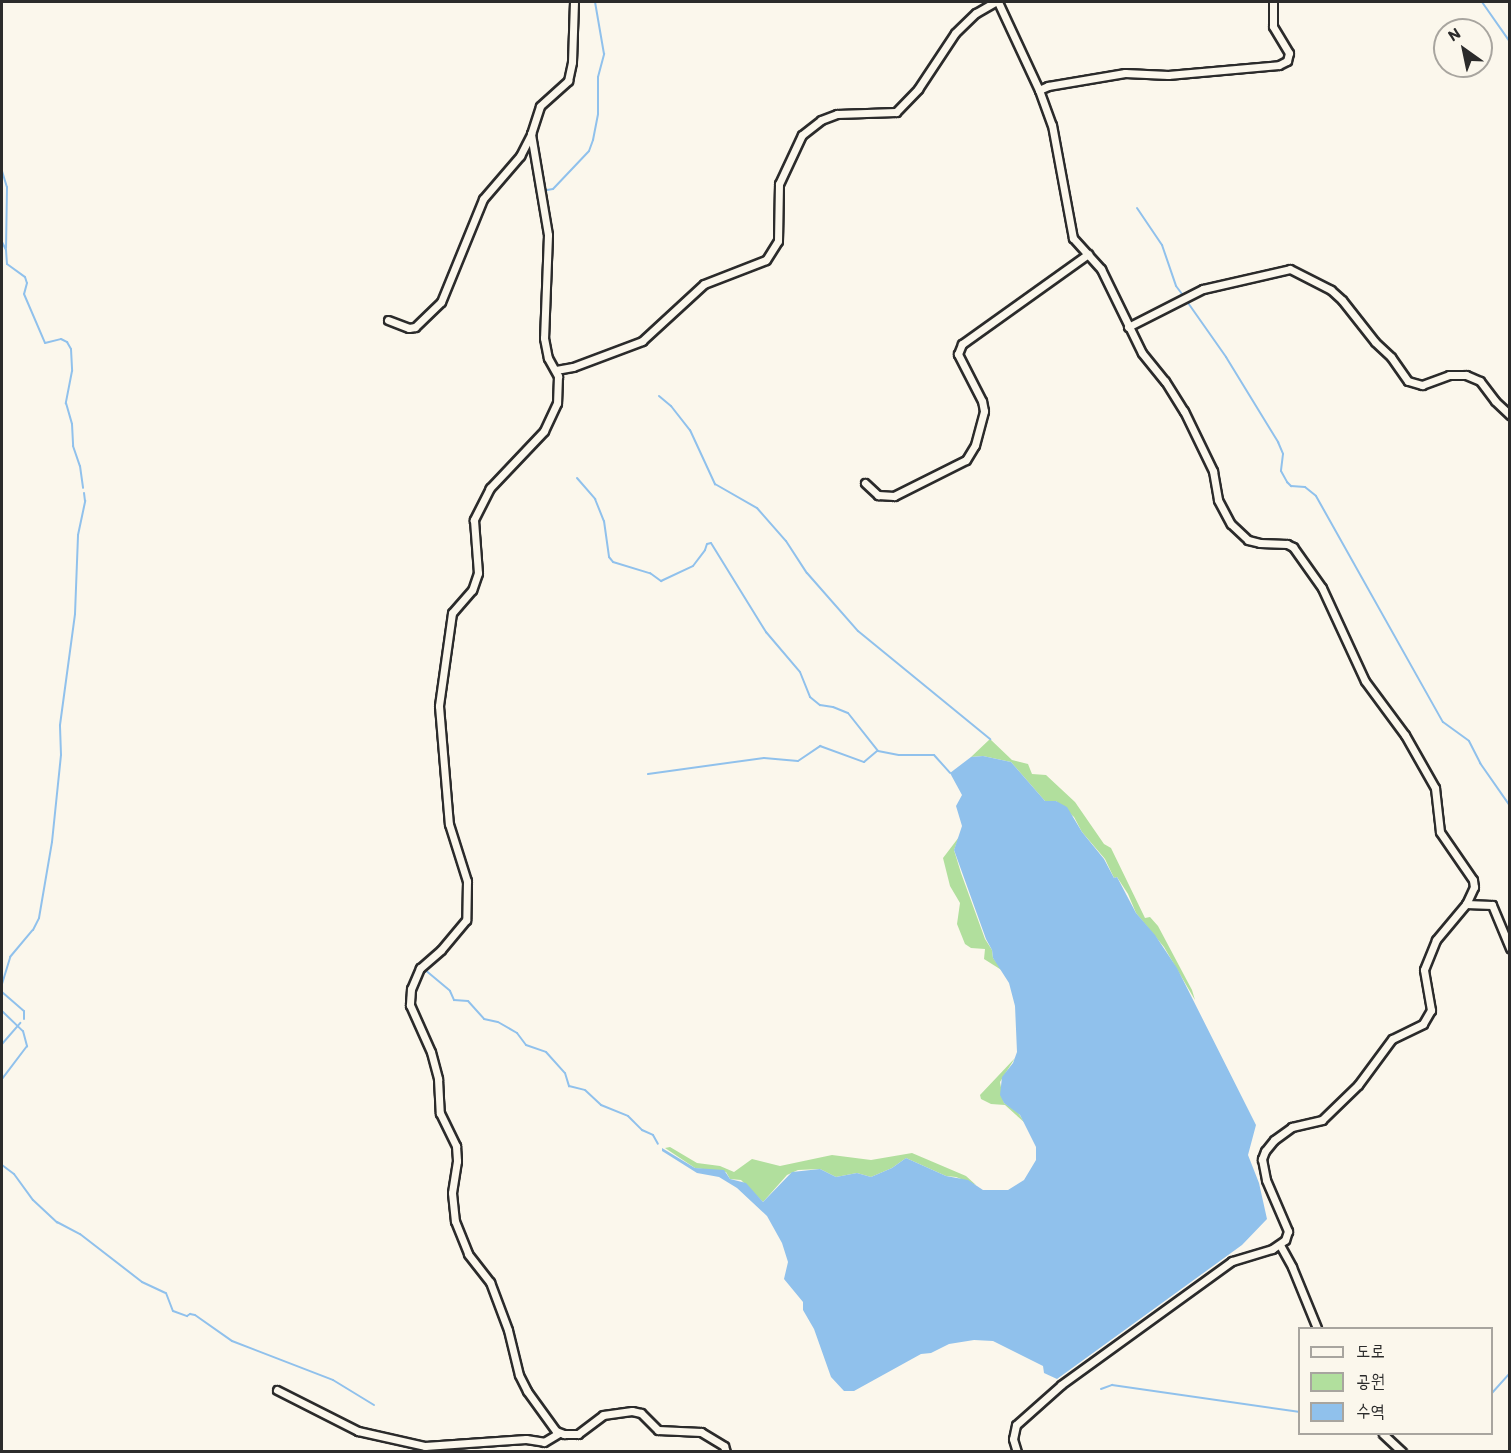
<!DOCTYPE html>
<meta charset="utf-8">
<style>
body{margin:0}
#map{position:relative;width:1511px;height:1453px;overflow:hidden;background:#fbf7ec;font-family:Itim,"Poor Story",sans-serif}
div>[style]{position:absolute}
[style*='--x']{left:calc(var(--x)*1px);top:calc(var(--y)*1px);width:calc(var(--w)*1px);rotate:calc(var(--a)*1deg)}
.green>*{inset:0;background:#b1df9d}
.water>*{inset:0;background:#90c1ec}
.stream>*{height:2px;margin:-1px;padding:0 1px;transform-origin:1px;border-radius:1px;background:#90c1ec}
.roads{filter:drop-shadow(2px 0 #2b2b2b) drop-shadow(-2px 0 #2b2b2b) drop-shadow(0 2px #2b2b2b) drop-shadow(0 -2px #2b2b2b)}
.minor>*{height:7px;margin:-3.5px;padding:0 3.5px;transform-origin:3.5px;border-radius:3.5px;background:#fbf7ec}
span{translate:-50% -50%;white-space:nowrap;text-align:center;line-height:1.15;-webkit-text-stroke:4.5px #fbf7ec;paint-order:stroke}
.frame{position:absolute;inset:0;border:3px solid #2b2b2b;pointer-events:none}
.legend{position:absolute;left:1298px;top:1327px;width:195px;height:108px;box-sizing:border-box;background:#fbf7ec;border:2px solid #a8a59f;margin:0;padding:8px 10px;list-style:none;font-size:18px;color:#2b2b2b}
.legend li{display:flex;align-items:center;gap:12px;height:30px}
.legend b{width:30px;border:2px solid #a8a59f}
.north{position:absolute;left:1433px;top:18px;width:60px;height:60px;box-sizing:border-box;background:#fbf7ec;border:2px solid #a8a59f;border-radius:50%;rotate:327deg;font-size:16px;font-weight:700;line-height:24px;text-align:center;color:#2b2b2b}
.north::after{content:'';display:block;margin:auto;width:21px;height:27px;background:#2b2b2b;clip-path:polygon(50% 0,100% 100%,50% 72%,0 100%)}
</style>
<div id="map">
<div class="green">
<i style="clip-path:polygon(990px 739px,1012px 760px,1028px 764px,1032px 774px,1046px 775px,1075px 802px,1104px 844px,1111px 848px,1145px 918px,1150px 917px,1158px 926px,1192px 990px,1195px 1000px,1164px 947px,1136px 913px,1128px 894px,1117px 877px,1114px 878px,1105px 859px,1082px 832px,1074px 817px,1056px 801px,1045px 801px,1011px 762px,983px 756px,971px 757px)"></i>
<i style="clip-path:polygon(959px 837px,954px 850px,961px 873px,985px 939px,992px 950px,993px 958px,1003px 971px,984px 959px,985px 949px,971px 948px,965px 944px,957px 924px,960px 903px,950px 886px,943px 858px)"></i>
<i style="clip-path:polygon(1015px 1058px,1000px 1082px,1004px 1103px,1017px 1111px,1025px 1123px,1005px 1105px,991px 1104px,981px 1099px,980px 1095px)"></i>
<i style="clip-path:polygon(670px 1147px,697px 1163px,720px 1166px,734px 1172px,752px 1159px,780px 1166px,832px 1155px,871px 1160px,912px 1153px,966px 1176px,976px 1185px,956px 1177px,946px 1176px,906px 1158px,892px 1168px,871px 1177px,857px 1173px,836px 1177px,820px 1169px,798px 1170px,787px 1175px,763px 1202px,741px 1180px,730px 1179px,726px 1172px,695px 1168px,665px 1148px)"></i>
</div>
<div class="water">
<i style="clip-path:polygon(983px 756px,1011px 762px,1045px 801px,1056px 801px,1067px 807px,1082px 832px,1104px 859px,1114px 878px,1117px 877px,1136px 913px,1155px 935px,1177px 968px,1256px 1125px,1248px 1155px,1259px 1183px,1267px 1219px,1242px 1245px,1057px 1379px,1044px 1373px,1043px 1366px,993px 1341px,974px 1340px,949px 1344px,931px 1353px,921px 1354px,854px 1391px,844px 1391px,831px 1377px,814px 1329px,803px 1310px,803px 1302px,784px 1279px,788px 1262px,782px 1243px,767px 1216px,737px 1188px,719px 1177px,697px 1173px,662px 1151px,662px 1148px,695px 1168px,724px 1170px,730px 1179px,746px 1183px,763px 1202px,792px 1172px,820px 1169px,836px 1177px,857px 1173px,871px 1177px,892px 1168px,906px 1158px,946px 1176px,968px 1180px,983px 1190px,1008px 1190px,1024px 1180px,1036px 1160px,1036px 1147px,1020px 1115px,1004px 1103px,1000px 1095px,1002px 1077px,1013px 1063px,1017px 1052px,1015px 1006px,1009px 983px,993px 958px,992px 950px,986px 939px,954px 850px,962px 826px,956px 806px,962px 795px,950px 773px,971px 757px)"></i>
</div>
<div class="stream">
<i style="--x:1482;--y:2;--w:49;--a:55"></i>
<i style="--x:2;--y:145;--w:10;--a:90"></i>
<i style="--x:2;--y:171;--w:17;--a:73"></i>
<i style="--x:7;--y:187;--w:61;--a:90.9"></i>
<i style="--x:547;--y:190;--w:6;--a:-9"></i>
<i style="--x:553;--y:189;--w:52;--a:-46.5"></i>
<i style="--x:589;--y:151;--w:12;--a:-70"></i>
<i style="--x:593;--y:140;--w:26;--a:-79"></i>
<i style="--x:598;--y:114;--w:37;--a:-90"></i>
<i style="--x:598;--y:77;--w:24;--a:-75"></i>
<i style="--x:604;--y:54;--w:53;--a:-99.8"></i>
<i style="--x:1137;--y:208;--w:45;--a:56"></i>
<i style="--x:1162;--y:245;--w:43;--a:71.1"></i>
<i style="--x:1176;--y:286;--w:10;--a:53"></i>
<i style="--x:2;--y:242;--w:9;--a:63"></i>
<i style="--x:6;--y:250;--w:14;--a:86"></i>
<i style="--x:7;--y:264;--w:22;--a:36"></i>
<i style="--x:25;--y:277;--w:6;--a:72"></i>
<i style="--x:27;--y:283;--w:11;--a:105"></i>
<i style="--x:24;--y:294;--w:53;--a:66.8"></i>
<i style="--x:45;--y:343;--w:16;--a:-14"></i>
<i style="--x:61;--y:339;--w:7;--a:27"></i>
<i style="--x:67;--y:342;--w:8;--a:60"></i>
<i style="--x:71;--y:349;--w:22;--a:87"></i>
<i style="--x:72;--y:371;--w:33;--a:101"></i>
<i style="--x:66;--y:403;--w:22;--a:74"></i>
<i style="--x:72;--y:424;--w:22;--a:87"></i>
<i style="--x:73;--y:446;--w:21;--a:71"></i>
<i style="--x:80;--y:466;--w:22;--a:82"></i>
<i style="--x:1186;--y:300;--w:70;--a:54.9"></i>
<i style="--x:1226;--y:357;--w:100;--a:58.5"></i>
<i style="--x:1278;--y:442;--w:13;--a:67"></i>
<i style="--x:1283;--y:454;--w:17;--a:97"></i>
<i style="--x:1281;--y:471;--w:13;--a:61"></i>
<i style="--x:1287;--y:482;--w:6;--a:45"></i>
<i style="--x:1291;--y:486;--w:14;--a:4"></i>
<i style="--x:1305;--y:487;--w:14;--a:39"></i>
<i style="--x:1316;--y:496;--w:259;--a:60.7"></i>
<i style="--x:1443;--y:722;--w:32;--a:36"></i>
<i style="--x:1469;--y:741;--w:25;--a:63"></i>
<i style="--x:1480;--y:763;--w:52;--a:55.1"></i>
<i style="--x:659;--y:396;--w:16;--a:40"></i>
<i style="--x:671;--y:406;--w:31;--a:52"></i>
<i style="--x:690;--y:430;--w:60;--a:65.2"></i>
<i style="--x:715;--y:484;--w:48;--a:29.7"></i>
<i style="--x:757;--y:508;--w:44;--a:48.7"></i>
<i style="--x:786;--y:541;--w:38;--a:57"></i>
<i style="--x:807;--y:573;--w:77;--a:48.7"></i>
<i style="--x:858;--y:631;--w:171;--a:39.3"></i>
<i style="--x:577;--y:478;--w:28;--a:49"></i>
<i style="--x:595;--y:499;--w:24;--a:68"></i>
<i style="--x:604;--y:521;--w:36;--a:82"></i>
<i style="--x:609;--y:557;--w:6;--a:51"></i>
<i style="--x:613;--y:562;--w:39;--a:17"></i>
<i style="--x:650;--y:573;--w:14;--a:36"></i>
<i style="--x:661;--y:581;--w:35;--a:-25"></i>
<i style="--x:693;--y:566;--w:20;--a:-53"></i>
<i style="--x:705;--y:550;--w:6;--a:-72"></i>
<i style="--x:707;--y:544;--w:4;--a:-14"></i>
<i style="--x:711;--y:543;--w:105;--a:58.3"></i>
<i style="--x:766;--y:632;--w:52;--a:49.6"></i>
<i style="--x:800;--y:672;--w:27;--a:68"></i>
<i style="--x:810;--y:697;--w:13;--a:39"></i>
<i style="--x:820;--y:705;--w:13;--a:9"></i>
<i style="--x:833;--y:707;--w:16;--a:22"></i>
<i style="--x:848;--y:713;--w:48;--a:51.7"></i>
<i style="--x:878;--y:751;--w:21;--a:11"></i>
<i style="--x:899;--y:755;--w:35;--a:0"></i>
<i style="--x:934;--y:755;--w:24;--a:48"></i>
<i style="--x:648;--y:774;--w:117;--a:-7.9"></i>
<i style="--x:764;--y:758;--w:34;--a:5"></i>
<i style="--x:798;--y:761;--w:27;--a:-34"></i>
<i style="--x:820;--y:746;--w:47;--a:20"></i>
<i style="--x:864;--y:762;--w:17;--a:-40"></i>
<i style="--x:424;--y:969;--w:34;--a:40"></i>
<i style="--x:450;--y:991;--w:10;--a:66"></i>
<i style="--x:454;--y:1000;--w:14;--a:4"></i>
<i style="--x:468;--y:1001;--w:24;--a:48"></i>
<i style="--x:484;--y:1019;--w:14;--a:12"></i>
<i style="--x:498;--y:1022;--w:22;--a:30"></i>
<i style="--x:517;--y:1033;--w:15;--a:53"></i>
<i style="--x:526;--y:1045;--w:21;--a:19"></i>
<i style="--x:546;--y:1052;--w:28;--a:48"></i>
<i style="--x:565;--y:1073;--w:14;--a:73"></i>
<i style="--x:569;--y:1086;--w:16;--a:14"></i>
<i style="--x:585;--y:1090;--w:22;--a:43"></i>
<i style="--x:601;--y:1105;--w:29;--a:22"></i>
<i style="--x:628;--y:1116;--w:20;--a:45"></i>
<i style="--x:642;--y:1130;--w:12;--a:24"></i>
<i style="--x:653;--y:1135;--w:10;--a:61"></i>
<i style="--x:2;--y:984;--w:28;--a:-73"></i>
<i style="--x:10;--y:957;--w:35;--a:-50"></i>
<i style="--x:33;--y:930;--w:13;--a:-63"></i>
<i style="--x:39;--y:918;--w:77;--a:-80.3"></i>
<i style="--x:52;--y:842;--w:87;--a:-84.1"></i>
<i style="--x:61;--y:755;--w:30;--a:-92"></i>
<i style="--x:60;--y:725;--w:112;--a:-82.3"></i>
<i style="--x:75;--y:614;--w:79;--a:-87.8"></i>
<i style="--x:78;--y:535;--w:35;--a:-78"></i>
<i style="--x:85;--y:501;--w:8;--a:-97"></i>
<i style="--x:2;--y:992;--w:29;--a:41"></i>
<i style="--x:24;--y:1011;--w:8;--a:90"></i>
<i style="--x:2;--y:1011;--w:29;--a:44"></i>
<i style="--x:23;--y:1031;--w:16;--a:75"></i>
<i style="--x:27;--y:1046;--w:41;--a:127.1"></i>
<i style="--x:2;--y:1044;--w:28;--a:-49"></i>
<i style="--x:2;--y:1165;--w:15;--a:37"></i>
<i style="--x:14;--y:1174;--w:32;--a:54"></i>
<i style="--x:33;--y:1200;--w:33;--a:43"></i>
<i style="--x:57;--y:1222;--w:26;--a:28"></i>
<i style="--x:80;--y:1234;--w:78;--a:37.7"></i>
<i style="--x:142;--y:1282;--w:26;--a:25"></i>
<i style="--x:166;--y:1293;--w:19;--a:69"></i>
<i style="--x:173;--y:1311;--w:15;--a:20"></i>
<i style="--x:187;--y:1316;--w:4;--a:-34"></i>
<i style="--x:190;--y:1314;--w:5;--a:11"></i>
<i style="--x:195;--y:1315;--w:45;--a:35.1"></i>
<i style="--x:232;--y:1341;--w:108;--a:21.1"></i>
<i style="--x:333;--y:1380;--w:48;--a:31.4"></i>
<i style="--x:1101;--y:1389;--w:12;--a:-20"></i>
<i style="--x:1112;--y:1385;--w:190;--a:8.2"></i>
<i style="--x:1492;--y:1393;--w:27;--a:-48"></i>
</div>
<div class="roads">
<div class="minor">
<i style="--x:998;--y:2;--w:97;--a:65"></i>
<i style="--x:1039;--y:90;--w:37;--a:70"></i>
<i style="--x:1052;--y:125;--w:115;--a:79.5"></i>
<i style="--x:1073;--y:238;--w:42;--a:47.9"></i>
<i style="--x:1101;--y:269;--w:93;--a:64"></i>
<i style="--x:1142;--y:353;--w:36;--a:51"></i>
<i style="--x:1165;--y:381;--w:36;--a:58"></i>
<i style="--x:1184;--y:411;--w:67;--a:64.2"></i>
<i style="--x:1213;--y:471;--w:29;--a:80"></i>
<i style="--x:1218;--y:500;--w:27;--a:62"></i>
<i style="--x:1231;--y:524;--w:23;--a:43"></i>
<i style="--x:1248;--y:540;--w:12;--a:14"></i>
<i style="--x:1260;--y:543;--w:27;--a:2"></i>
<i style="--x:1287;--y:544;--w:7;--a:27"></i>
<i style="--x:1293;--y:547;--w:50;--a:54.7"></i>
<i style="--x:1322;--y:588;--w:102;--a:65.2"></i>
<i style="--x:1365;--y:681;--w:67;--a:53.5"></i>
<i style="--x:1405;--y:735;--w:61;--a:60.5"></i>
<i style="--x:1435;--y:788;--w:44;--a:83.5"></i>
<i style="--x:1440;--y:832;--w:58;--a:55.5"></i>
<i style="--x:1473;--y:880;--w:7;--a:82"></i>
<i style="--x:1474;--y:887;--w:19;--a:115"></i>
<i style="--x:1466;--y:904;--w:47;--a:129.8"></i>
<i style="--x:1436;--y:940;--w:32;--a:112"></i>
<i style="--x:1424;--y:970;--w:41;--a:80.1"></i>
<i style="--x:1431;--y:1010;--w:16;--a:120"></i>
<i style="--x:1423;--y:1024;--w:34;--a:154"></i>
<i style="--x:1392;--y:1039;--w:57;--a:126.5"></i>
<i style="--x:1358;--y:1085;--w:50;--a:135.8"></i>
<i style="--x:1322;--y:1120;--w:31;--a:167"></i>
<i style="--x:1292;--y:1127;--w:22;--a:144"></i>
<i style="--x:1274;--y:1140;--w:14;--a:129"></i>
<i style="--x:1265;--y:1151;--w:9;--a:111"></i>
<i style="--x:1262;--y:1159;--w:21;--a:79"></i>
<i style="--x:1266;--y:1180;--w:56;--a:66.7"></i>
<i style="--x:1288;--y:1231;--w:9;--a:108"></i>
<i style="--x:1285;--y:1240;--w:16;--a:145"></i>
<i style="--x:1272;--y:1249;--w:42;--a:163.3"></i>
<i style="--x:1232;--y:1261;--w:211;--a:144.1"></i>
<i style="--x:1061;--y:1385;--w:60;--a:138.4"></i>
<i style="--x:1016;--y:1425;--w:14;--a:102"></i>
<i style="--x:1013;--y:1439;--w:14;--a:73"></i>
<i style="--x:1039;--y:90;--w:10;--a:-24"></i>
<i style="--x:1048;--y:86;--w:78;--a:-9.6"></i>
<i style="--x:1125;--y:73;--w:43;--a:2.7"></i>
<i style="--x:1168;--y:75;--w:111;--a:-5.1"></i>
<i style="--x:1279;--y:65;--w:9;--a:-27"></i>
<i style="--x:1287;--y:61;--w:8;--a:-76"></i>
<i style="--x:1289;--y:53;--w:31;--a:-121"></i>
<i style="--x:1273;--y:26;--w:24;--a:-90"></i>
<i style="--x:531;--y:134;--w:102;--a:80.4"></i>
<i style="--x:548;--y:235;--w:103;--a:92.2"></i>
<i style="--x:544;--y:338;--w:20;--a:79"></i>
<i style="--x:548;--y:358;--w:21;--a:61"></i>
<i style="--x:558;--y:376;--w:27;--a:92"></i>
<i style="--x:557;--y:403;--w:31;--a:115"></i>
<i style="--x:544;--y:431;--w:79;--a:133.5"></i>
<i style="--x:490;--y:488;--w:36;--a:117"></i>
<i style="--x:474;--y:520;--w:53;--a:85.7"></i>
<i style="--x:478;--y:573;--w:18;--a:109"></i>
<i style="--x:472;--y:590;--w:30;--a:131"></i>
<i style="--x:452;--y:613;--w:94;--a:98"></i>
<i style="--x:439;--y:706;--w:118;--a:85.2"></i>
<i style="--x:449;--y:824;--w:60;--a:72.5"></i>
<i style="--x:467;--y:881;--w:39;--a:91"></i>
<i style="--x:466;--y:920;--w:39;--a:130"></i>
<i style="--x:441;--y:950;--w:28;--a:139"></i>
<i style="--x:420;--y:968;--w:23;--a:113"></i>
<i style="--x:411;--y:989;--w:16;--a:94"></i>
<i style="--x:410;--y:1005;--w:51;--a:65.9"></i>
<i style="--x:431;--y:1052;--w:28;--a:75"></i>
<i style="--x:438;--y:1079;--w:34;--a:87"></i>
<i style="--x:440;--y:1113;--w:37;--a:64"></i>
<i style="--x:456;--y:1146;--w:15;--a:86"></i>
<i style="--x:457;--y:1161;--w:32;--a:99"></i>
<i style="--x:452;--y:1193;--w:28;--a:84"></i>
<i style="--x:455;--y:1221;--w:35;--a:68"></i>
<i style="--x:468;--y:1254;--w:36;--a:52"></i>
<i style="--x:490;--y:1282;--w:51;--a:69.4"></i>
<i style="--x:508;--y:1330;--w:46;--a:76.3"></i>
<i style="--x:519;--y:1375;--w:18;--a:63"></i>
<i style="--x:527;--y:1391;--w:49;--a:54.1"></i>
<i style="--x:556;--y:1431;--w:9;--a:21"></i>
<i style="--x:564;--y:1434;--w:14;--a:0"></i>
<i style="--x:578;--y:1434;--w:31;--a:-37"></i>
<i style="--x:603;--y:1415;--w:29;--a:-8"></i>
<i style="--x:632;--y:1411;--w:9;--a:13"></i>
<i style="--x:641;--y:1413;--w:24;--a:45"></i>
<i style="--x:658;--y:1430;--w:43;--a:2.7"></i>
<i style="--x:701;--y:1432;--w:27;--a:31"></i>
<i style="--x:724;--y:1446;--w:6;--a:72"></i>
<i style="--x:388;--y:320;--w:22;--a:21"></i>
<i style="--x:409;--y:328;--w:6;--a:-9"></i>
<i style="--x:415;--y:327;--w:36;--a:-44"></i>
<i style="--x:441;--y:302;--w:111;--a:-67.8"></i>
<i style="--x:483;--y:199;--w:57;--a:-49.3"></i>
<i style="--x:520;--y:156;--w:25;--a:-63"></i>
<i style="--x:531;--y:134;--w:29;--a:-72"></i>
<i style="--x:540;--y:106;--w:38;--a:-42"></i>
<i style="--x:568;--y:81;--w:19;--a:-78"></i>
<i style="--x:572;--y:62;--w:60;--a:-88.1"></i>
<i style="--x:1128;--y:327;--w:84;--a:-26.9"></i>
<i style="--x:1203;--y:289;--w:89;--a:-12.9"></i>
<i style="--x:1290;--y:269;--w:46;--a:27.1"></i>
<i style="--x:1331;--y:290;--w:15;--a:42"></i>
<i style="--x:1342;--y:300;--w:53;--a:51.8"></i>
<i style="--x:1375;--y:342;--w:22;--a:43"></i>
<i style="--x:1391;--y:357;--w:29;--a:55"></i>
<i style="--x:1408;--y:381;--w:15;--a:16"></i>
<i style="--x:1422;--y:385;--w:29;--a:-20"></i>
<i style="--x:1449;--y:375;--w:17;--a:0"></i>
<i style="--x:1466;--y:375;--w:15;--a:23"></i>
<i style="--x:1480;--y:381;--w:25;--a:53"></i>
<i style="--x:1495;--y:401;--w:21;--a:43"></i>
<i style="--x:556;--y:370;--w:17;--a:-10"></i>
<i style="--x:573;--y:367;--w:74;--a:-20.6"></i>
<i style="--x:642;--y:341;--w:84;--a:-42.6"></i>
<i style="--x:704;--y:284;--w:66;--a:-21.2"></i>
<i style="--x:766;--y:260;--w:22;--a:-58"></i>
<i style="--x:778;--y:241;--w:57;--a:-89"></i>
<i style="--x:779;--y:184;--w:54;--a:-64.9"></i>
<i style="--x:802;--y:135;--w:24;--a:-38"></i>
<i style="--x:821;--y:120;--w:17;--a:-21"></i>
<i style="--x:837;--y:114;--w:59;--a:-1.9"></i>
<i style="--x:896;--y:112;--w:32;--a:-46"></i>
<i style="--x:918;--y:89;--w:67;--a:-56.5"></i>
<i style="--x:955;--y:33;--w:29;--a:-44"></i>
<i style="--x:976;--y:13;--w:22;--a:-30"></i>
<i style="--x:865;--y:483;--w:18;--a:43"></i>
<i style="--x:878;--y:495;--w:16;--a:4"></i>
<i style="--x:894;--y:496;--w:80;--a:-26.6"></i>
<i style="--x:966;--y:460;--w:17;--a:-59"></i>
<i style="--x:975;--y:445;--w:35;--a:-75"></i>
<i style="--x:984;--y:411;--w:10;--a:-101"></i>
<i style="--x:982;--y:401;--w:53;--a:-117.1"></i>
<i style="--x:958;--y:354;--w:11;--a:-68"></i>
<i style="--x:962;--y:344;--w:155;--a:-35.5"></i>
<i style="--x:1466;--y:904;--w:26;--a:2"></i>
<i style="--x:1492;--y:905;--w:47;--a:67.3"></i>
<i style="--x:1280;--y:1245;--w:25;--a:61"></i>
<i style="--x:1292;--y:1267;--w:66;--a:67.7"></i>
<i style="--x:277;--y:1390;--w:91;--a:26.8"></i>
<i style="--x:358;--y:1431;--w:69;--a:12.6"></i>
<i style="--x:425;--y:1446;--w:101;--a:-4"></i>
<i style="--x:526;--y:1439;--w:18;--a:9"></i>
<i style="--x:544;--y:1442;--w:17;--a:-31"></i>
<i style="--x:1383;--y:1434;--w:26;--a:43"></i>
</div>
</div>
<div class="frame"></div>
<ul class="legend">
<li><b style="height:8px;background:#fbf7ec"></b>도로</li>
<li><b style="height:16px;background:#b1df9d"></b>공원</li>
<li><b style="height:16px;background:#90c1ec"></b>수역</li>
</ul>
<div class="north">N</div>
</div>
